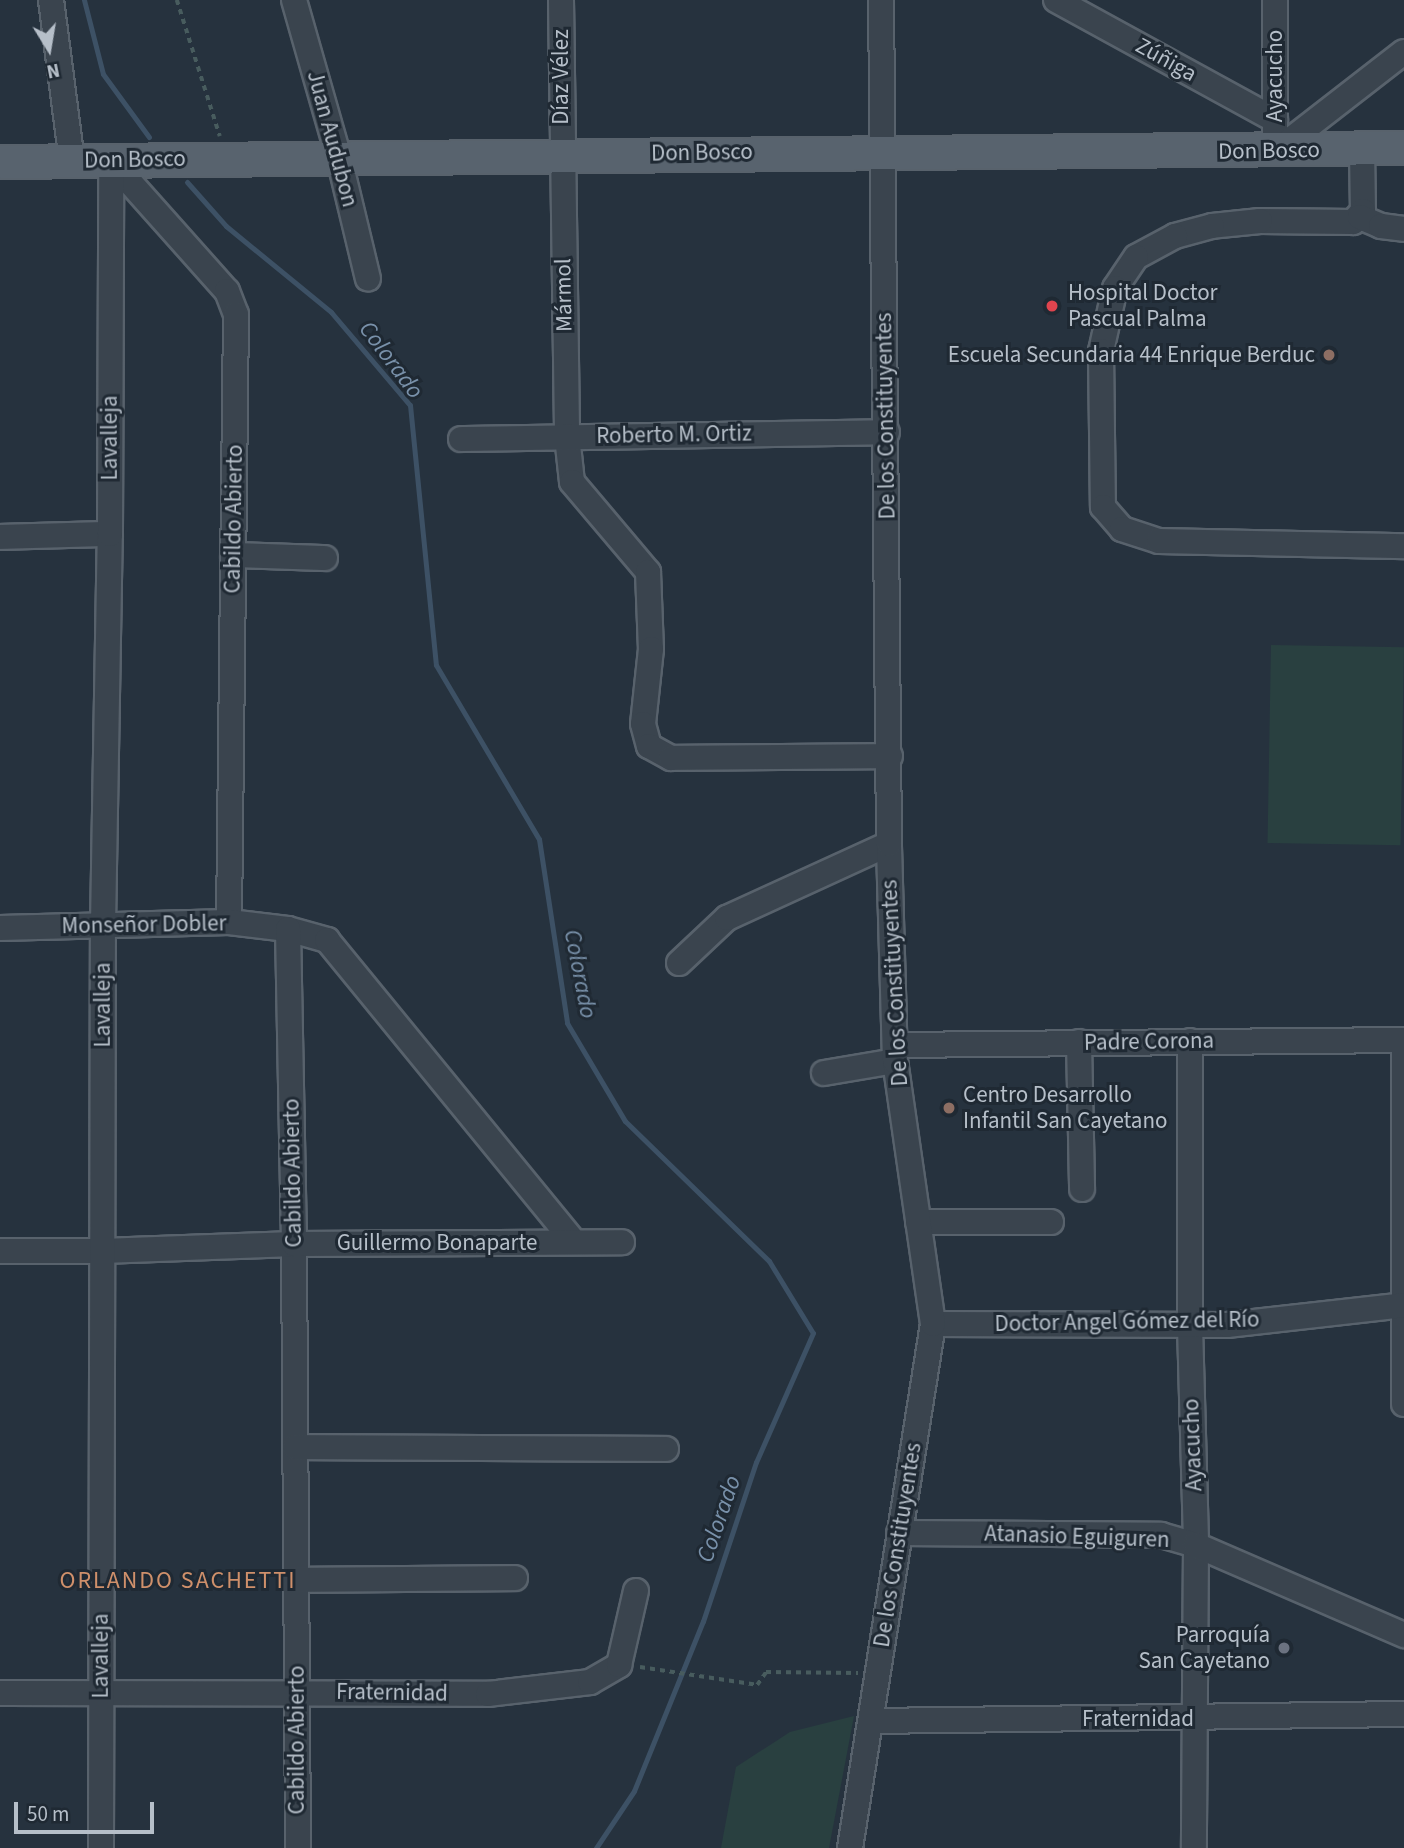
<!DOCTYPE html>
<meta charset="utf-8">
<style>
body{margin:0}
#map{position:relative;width:1404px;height:1848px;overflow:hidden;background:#26323e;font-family:"Source Sans 3",sans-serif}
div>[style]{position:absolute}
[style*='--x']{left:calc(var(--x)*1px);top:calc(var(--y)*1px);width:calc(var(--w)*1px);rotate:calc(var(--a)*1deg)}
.green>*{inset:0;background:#294040;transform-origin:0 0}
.stream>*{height:5px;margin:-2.5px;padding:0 2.5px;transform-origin:2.5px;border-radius:2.5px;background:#3d5165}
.path>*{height:3.5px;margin-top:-1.75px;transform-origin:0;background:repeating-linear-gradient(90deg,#485c5e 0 5px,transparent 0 10px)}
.roads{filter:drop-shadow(2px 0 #58626c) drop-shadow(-2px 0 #58626c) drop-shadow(0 2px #58626c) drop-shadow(0 -2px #58626c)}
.minor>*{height:24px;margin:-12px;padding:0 12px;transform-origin:12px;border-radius:12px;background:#3a444e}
.major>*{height:32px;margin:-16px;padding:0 16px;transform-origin:16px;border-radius:16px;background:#58636e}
.dots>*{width:19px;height:19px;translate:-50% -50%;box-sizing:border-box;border:4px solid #1f2933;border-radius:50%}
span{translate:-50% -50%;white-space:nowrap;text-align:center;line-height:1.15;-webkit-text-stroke:6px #1f2933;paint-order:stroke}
.street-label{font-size:23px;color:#b6bfc9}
.poi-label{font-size:23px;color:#b6bfc9}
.left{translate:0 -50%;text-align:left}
.right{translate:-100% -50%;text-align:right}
.water-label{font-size:24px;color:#7991aa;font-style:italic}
.neighbourhood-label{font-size:24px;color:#cf906b;letter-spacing:2px}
.north{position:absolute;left:14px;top:14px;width:70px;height:70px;-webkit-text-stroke:5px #1f2933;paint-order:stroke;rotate:169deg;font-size:19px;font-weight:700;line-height:28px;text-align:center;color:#b6bfc9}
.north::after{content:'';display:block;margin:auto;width:24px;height:32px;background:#b6bfc9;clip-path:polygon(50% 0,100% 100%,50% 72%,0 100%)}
.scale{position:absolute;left:14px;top:1802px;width:140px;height:32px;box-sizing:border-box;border:4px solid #b6bfc9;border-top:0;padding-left:9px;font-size:21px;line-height:24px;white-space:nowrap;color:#b6bfc9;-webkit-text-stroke:5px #1f2933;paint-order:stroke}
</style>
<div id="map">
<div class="green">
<i style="left:1271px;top:645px;width:133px;height:198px;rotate:1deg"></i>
<i style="clip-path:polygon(854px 1716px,829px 1848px,721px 1848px,736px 1767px,790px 1732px)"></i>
</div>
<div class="stream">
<i style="--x:84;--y:0;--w:76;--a:75.6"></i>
<i style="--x:103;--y:74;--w:78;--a:53.9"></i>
<i style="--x:187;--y:182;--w:59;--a:48.4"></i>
<i style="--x:226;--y:226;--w:136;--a:39.3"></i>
<i style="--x:331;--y:312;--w:122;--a:49.7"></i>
<i style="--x:410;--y:405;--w:261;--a:84.3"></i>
<i style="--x:436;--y:665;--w:202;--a:59.4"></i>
<i style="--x:539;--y:839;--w:186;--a:81.3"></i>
<i style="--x:567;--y:1023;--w:114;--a:59.4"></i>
<i style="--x:625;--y:1121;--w:201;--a:44.2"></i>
<i style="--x:769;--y:1261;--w:84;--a:58.6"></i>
<i style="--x:813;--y:1333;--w:141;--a:113.8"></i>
<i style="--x:756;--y:1462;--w:168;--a:108.4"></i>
<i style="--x:703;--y:1621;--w:183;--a:112.1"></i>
<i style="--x:634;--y:1791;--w:69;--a:123.7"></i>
</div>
<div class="path">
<i style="--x:177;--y:0;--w:143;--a:72.5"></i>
<i style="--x:640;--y:1667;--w:118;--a:8.7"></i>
<i style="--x:757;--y:1685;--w:16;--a:-55"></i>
<i style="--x:766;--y:1672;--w:92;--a:0.6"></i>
</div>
<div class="roads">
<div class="minor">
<i style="--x:51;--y:0;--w:162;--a:82.6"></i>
<i style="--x:294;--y:0;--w:164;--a:74.1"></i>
<i style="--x:339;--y:158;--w:124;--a:76.5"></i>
<i style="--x:561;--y:0;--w:436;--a:89.2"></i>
<i style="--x:567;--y:436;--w:46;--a:83.8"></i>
<i style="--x:572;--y:482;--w:118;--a:49.8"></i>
<i style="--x:648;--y:572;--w:77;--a:87.8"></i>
<i style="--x:651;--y:649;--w:75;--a:96.1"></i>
<i style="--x:643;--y:724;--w:23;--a:75"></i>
<i style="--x:649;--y:746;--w:25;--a:29"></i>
<i style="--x:671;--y:758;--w:219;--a:-0.5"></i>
<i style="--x:1056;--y:0;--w:250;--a:28.7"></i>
<i style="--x:1275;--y:134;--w:134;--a:-90"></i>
<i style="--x:1362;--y:149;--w:62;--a:89.1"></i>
<i style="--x:1363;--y:211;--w:15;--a:132"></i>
<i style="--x:1353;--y:222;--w:93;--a:-179.4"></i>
<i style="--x:1260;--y:221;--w:48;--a:174.1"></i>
<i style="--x:1212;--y:226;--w:38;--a:165"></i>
<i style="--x:1175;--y:236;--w:44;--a:151.7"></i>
<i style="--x:1136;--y:257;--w:37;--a:124"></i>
<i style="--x:1115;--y:288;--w:65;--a:102.5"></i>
<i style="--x:1101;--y:351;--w:156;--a:89.3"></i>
<i style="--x:1103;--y:507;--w:29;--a:49"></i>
<i style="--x:1122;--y:529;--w:39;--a:18"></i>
<i style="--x:1159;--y:541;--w:245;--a:1.2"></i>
<i style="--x:1275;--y:152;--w:163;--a:-37.8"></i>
<i style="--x:111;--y:161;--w:174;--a:48.3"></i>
<i style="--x:227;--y:291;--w:25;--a:69"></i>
<i style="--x:236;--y:314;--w:608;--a:90.66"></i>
<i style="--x:1360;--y:217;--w:23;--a:23"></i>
<i style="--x:1381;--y:226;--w:23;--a:7"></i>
<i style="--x:461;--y:439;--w:426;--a:-0.9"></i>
<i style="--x:0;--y:537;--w:110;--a:-1.6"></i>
<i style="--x:233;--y:555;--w:92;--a:1.9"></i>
<i style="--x:0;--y:928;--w:229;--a:-1.5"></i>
<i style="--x:229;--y:922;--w:59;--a:6.8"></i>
<i style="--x:288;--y:929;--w:41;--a:15.8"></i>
<i style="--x:327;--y:940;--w:390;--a:50.7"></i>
<i style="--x:288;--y:929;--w:315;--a:88.9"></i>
<i style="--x:294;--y:1244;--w:604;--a:89.62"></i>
<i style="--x:679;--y:963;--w:66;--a:-43.2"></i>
<i style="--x:727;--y:918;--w:178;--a:-24.6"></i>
<i style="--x:1404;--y:1040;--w:364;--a:90"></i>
<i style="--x:1190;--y:1041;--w:285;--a:90"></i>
<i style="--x:1190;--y:1326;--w:219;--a:88.4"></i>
<i style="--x:1196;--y:1545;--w:303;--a:90.4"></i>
<i style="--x:1079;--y:1042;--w:147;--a:88.8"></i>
<i style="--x:895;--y:1045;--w:509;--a:-0.56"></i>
<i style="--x:824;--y:1073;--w:72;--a:-9.6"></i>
<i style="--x:918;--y:1222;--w:133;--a:0"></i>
<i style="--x:0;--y:1251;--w:102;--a:0"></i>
<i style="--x:102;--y:1251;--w:192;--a:-2.1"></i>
<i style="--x:294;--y:1244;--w:328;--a:-0.3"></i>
<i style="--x:933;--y:1324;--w:294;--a:0.2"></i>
<i style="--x:1227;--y:1325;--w:178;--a:-6.4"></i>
<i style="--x:295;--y:1447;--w:371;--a:0.3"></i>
<i style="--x:899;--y:1533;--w:262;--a:0.4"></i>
<i style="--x:1161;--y:1535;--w:36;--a:16"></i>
<i style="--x:1196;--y:1545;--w:227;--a:23.4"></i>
<i style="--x:296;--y:1580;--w:219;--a:-0.5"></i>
<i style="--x:0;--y:1693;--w:488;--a:0.1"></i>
<i style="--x:488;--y:1694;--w:103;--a:-6.7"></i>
<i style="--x:590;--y:1682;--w:34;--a:-30"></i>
<i style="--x:619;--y:1665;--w:76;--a:-77.1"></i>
<i style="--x:871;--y:1721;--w:533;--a:-0.75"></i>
<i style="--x:101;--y:1848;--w:923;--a:-89.88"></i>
<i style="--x:103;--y:925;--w:391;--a:-89"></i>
<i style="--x:110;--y:534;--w:373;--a:-89.8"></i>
<i style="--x:850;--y:1848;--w:531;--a:-81"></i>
<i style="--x:933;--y:1324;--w:266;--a:-98.2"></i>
<i style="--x:895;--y:1061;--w:217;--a:-91.6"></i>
<i style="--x:889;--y:844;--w:844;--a:-90.54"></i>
</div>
<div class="major">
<i style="--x:0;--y:162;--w:1404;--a:-0.57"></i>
</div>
</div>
<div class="dots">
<i style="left:1052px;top:306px;background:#e0444e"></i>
<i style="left:1329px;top:355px;background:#8d6e63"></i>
<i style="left:949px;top:1108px;background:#8d6e63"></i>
<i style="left:1284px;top:1648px;background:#6b7280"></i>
</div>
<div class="street-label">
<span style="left:1166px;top:60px;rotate:29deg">Zúñiga</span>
<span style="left:1275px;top:76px;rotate:-90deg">Ayacucho</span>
<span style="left:561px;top:77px;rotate:-90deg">Díaz Vélez</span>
<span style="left:332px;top:139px;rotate:75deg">Juan Audubon</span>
<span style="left:1269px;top:151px;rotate:-1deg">Don Bosco</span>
<span style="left:702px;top:153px;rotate:-1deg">Don Bosco</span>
<span style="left:135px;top:160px;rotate:-1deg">Don Bosco</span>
<span style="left:564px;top:295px;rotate:-91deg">Mármol</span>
<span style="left:886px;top:416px;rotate:-91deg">De los Constituyentes</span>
<span style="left:674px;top:435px;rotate:-1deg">Roberto M. Ortiz</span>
<span style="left:110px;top:438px;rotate:-90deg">Lavalleja</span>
<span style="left:234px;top:519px;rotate:-89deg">Cabildo Abierto</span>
<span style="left:144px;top:925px;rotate:-1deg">Monseñor Dobler</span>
<span style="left:895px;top:983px;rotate:-93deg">De los Constituyentes</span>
<span style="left:103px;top:1005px;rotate:-90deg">Lavalleja</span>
<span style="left:1149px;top:1042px;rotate:-1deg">Padre Corona</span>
<span style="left:293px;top:1173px;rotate:-91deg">Cabildo Abierto</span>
<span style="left:437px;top:1243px">Guillermo Bonaparte</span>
<span style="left:1127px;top:1322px;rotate:-1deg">Doctor Angel Gómez del Río</span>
<span style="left:1193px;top:1445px;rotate:-92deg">Ayacucho</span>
<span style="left:1077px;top:1537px;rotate:2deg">Atanasio Eguiguren</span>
<span style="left:898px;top:1545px;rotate:-81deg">De los Constituyentes</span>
<span style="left:101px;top:1656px;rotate:-90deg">Lavalleja</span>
<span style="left:392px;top:1693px;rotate:1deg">Fraternidad</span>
<span style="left:1138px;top:1719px">Fraternidad</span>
<span style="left:297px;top:1740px;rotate:-90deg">Cabildo Abierto</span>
</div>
<div class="poi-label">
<span class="left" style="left:1068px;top:306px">Hospital Doctor<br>Pascual Palma</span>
<span class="right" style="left:1315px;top:355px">Escuela Secundaria 44 Enrique Berduc</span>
<span class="left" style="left:963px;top:1108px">Centro Desarrollo<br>Infantil San Cayetano</span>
<span class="right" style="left:1270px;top:1648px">Parroquía<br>San Cayetano</span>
</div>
<div class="water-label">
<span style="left:391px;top:360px;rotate:53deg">Colorado</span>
<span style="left:580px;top:974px;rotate:79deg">Colorado</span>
<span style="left:719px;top:1519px;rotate:-71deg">Colorado</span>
</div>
<div class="neighbourhood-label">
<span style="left:178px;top:1581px">ORLANDO SACHETTI</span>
</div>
<div class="north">N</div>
<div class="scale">50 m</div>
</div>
